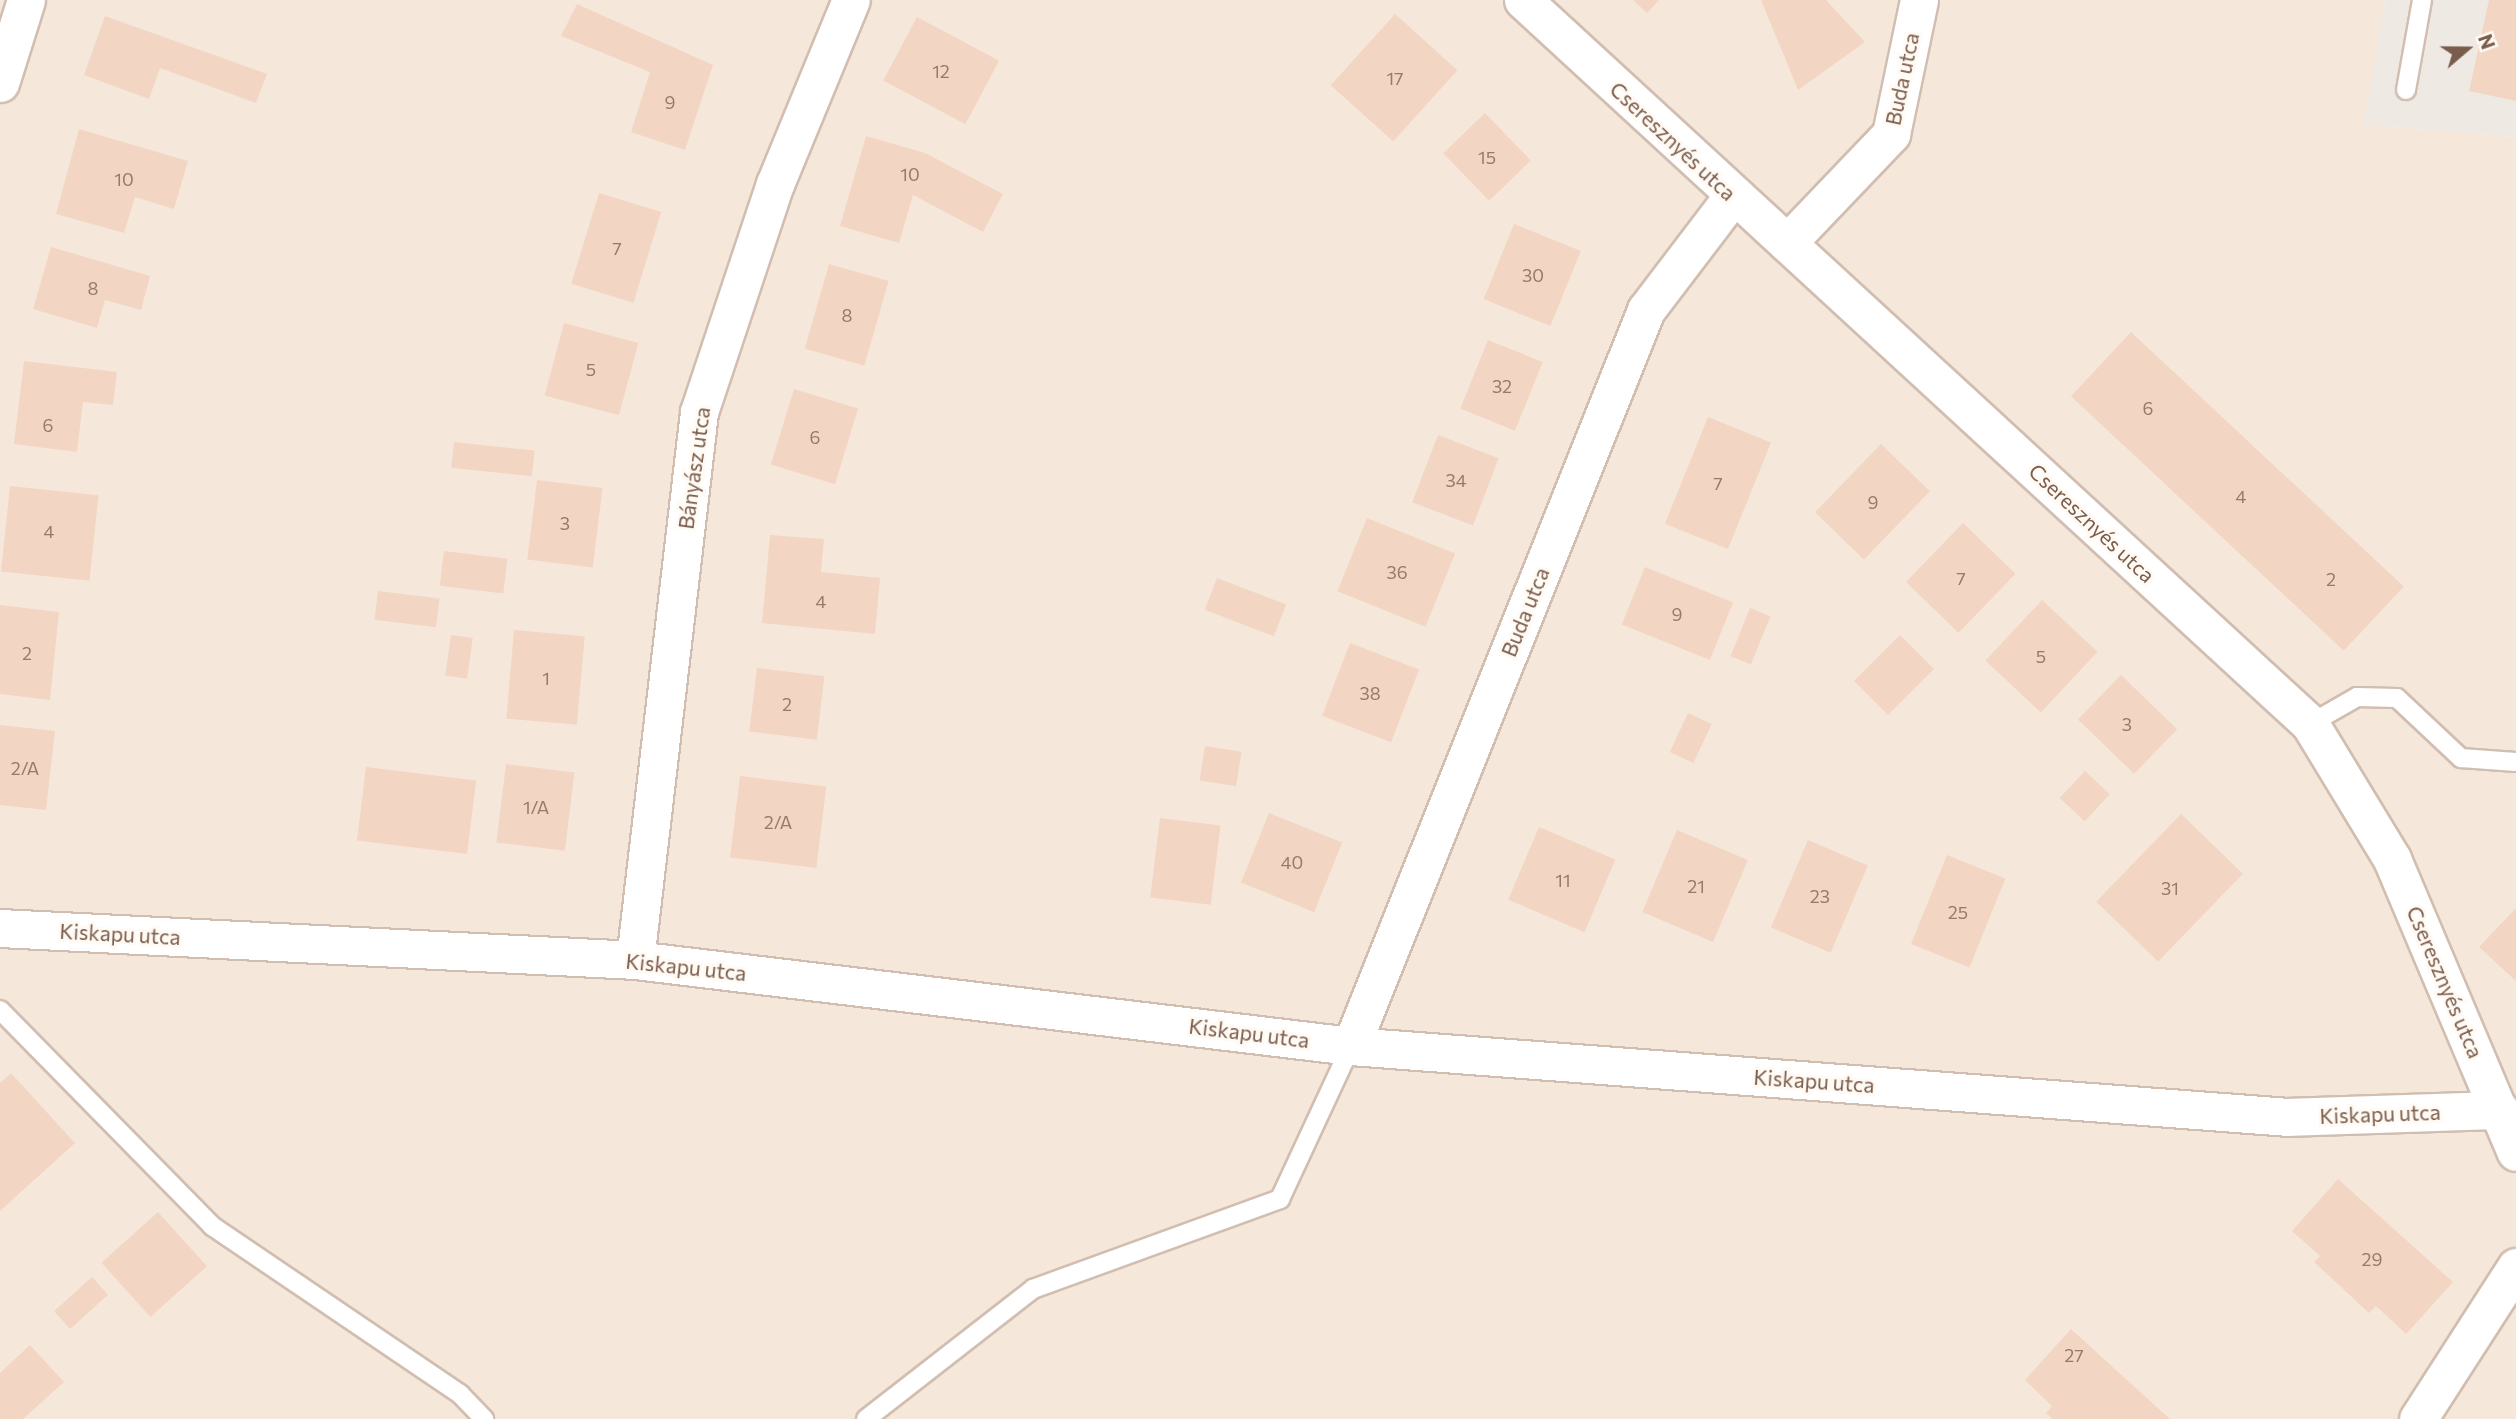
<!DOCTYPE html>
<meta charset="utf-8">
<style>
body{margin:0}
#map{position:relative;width:2516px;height:1419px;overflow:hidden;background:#fdf6ec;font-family:Commissioner,sans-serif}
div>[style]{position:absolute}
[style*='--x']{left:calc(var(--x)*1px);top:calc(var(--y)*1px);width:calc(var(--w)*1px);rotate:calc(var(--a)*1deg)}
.residential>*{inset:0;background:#f5e8da}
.industrial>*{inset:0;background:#efe9e4}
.building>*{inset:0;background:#f3d5c3;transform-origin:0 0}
.roads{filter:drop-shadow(2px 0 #d1beb0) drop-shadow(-2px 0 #d1beb0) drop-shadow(0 2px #d1beb0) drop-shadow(0 -2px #d1beb0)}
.lane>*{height:18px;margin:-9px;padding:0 9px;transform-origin:9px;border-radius:9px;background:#fff}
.street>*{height:37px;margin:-18.5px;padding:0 18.5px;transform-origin:18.5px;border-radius:18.5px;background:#fff}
span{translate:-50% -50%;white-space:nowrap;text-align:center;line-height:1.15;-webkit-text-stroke:6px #fffaf3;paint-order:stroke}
.number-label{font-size:18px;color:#987a6a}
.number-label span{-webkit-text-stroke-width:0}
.street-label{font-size:21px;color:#7a5c4d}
.north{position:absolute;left:2432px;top:14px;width:70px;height:70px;-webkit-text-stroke:5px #fffaf3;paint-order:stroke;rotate:70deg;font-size:19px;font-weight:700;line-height:28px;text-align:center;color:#7a5c4d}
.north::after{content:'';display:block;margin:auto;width:24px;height:32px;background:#7a5c4d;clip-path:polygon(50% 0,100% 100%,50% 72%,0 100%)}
</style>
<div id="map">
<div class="residential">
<i style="clip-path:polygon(0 0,2386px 0,2364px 125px,2516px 137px,2516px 1419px,0 1419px)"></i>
</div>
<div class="industrial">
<i style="clip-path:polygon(2386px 0,2516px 0,2516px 137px,2363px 125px)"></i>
</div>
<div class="building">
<i style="clip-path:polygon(1633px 0,1659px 0,1647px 13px)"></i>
<i style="clip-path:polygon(1761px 0,1826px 0,1865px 42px,1798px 90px)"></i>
<i style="clip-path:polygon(2489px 0,2516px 0,2516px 101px,2469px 91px)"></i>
<i style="clip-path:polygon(577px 4px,713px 65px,685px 150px,631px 132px,650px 72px,561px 36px)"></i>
<i style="left:1395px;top:14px;width:84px;height:96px;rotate:42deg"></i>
<i style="clip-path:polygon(105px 16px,267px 74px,256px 103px,160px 68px,149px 99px,84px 75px)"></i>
<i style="left:917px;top:17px;width:93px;height:72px;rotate:28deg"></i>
<i style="left:1485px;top:113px;width:66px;height:58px;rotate:46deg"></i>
<i style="clip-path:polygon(79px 129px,188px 161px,174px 209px,135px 197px,124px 233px,56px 214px)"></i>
<i style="clip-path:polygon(866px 136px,925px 153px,1003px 194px,983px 232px,913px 195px,899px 243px,840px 226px)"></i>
<i style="left:599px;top:193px;width:65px;height:95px;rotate:17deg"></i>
<i style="left:1514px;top:224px;width:72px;height:81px;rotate:22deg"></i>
<i style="clip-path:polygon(51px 247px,150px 276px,141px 310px,105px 300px,97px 328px,33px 309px)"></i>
<i style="left:829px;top:264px;width:62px;height:88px;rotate:16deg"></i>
<i style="left:564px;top:323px;width:77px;height:75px;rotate:15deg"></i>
<i style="left:2131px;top:332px;width:373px;height:88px;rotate:43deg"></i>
<i style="left:1488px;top:340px;width:59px;height:74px;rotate:22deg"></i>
<i style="clip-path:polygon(24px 361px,117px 372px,113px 405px,83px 402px,77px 452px,14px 444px)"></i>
<i style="left:794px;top:389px;width:67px;height:79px;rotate:17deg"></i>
<i style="left:1708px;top:417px;width:68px;height:115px;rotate:22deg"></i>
<i style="left:1438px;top:435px;width:65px;height:72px;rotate:21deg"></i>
<i style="left:454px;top:442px;width:81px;height:26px;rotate:6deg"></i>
<i style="left:1881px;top:444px;width:68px;height:95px;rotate:44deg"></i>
<i style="left:537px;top:480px;width:66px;height:80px;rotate:7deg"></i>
<i style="left:10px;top:486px;width:89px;height:86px;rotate:6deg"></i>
<i style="left:1367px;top:518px;width:95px;height:79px;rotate:22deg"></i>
<i style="left:1963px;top:523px;width:73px;height:82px;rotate:44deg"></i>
<i style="clip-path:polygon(770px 535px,824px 539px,821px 572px,880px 578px,875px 634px,762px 623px)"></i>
<i style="left:444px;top:551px;width:64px;height:35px;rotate:7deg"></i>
<i style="left:1645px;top:567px;width:95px;height:62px;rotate:22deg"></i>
<i style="left:1217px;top:578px;width:74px;height:34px;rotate:21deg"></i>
<i style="left:378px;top:591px;width:62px;height:29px;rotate:7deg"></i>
<i style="left:2042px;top:600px;width:76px;height:83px;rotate:43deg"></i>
<i style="clip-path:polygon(0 605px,59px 612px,50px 700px,0 694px)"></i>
<i style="left:1750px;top:608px;width:22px;height:52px;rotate:22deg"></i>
<i style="left:514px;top:630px;width:71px;height:89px;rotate:5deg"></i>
<i style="left:451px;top:635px;width:22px;height:41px;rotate:8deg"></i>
<i style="left:1900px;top:635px;width:48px;height:65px;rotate:45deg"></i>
<i style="left:1350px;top:643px;width:74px;height:78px;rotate:21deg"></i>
<i style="left:757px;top:668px;width:68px;height:64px;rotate:7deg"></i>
<i style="left:2121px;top:675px;width:78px;height:62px;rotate:44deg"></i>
<i style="left:1688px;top:713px;width:26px;height:43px;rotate:25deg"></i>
<i style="clip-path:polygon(0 725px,55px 731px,46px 810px,0 805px)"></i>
<i style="left:1205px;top:746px;width:37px;height:35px;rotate:9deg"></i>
<i style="left:506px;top:764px;width:69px;height:79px;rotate:7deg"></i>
<i style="left:366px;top:767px;width:111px;height:74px;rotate:7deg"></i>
<i style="left:2085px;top:771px;width:34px;height:37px;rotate:43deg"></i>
<i style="left:740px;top:776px;width:87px;height:82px;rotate:7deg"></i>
<i style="left:1269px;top:813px;width:79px;height:75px;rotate:22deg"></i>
<i style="left:2181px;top:814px;width:86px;height:122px;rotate:44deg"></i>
<i style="left:1160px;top:818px;width:61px;height:80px;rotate:7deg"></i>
<i style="left:1539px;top:827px;width:83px;height:79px;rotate:23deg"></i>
<i style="left:1677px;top:830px;width:77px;height:89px;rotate:23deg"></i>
<i style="left:1808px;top:840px;width:65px;height:95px;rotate:23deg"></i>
<i style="left:1947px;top:855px;width:63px;height:96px;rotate:22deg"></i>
<i style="clip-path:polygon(2515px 909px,2516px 910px,2516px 981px,2479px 947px)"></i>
<i style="clip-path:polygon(11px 1073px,75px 1143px,0 1211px,0 1083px)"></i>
<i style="clip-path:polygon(2338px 1179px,2453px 1282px,2406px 1334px,2376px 1306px,2369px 1313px,2314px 1262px,2320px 1256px,2292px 1231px)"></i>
<i style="left:158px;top:1212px;width:73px;height:76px;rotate:48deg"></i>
<i style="left:92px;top:1277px;width:24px;height:51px;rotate:48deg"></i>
<i style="clip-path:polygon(2071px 1329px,2170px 1419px,2053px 1419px,2046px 1413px,2052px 1406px,2025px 1380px)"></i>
<i style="clip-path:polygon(30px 1345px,64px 1382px,23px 1419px,0 1419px,0 1373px)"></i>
</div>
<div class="roads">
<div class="lane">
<i style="--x:2406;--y:90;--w:91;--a:-79.9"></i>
<i style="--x:2310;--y:724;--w:54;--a:-29.9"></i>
<i style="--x:2357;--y:697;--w:40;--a:1.4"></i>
<i style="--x:2397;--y:698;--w:88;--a:43.2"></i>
<i style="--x:2461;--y:758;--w:55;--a:4.2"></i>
<i style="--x:0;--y:1010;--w:303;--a:45.5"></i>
<i style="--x:212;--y:1226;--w:300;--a:34.1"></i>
<i style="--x:460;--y:1394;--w:35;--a:46"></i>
<i style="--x:866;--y:1419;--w:212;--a:-37.9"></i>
<i style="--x:1033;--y:1289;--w:263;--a:-20"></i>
<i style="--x:1280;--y:1199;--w:169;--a:-65.1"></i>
</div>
<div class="street">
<i style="--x:1523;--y:0;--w:1069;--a:42.61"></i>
<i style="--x:2310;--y:724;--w:158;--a:58.7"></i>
<i style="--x:2392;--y:859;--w:318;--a:67.1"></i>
<i style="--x:0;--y:83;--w:87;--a:-72.6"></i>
<i style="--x:1787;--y:243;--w:151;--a:-46.3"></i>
<i style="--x:1891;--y:134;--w:137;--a:-78.2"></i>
<i style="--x:0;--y:928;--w:636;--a:2.88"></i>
<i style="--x:635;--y:960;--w:721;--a:6.85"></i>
<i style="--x:1351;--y:1046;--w:940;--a:4.33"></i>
<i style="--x:2288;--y:1117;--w:212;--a:-1.9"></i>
<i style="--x:635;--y:960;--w:552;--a:-83.34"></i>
<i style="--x:699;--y:412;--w:240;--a:-71.6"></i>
<i style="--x:775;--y:184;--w:199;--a:-67.6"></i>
<i style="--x:1351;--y:1046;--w:793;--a:-68.16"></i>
<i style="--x:1646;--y:310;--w:142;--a:-52.7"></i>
<i style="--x:2418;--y:1419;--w:181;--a:-57.2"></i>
</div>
</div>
<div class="number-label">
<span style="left:941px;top:71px">12</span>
<span style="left:1395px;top:78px">17</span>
<span style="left:670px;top:102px">9</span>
<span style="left:1487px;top:157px">15</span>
<span style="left:910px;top:174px">10</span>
<span style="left:124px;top:179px">10</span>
<span style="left:617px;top:248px">7</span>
<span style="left:1533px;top:275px">30</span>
<span style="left:93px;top:288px">8</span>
<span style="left:847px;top:315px">8</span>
<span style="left:591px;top:369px">5</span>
<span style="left:1502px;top:386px">32</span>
<span style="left:2148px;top:408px">6</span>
<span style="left:48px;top:425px">6</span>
<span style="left:815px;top:437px">6</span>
<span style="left:1456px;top:480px">34</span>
<span style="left:1718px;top:483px">7</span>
<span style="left:2241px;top:496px">4</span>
<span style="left:1873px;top:502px">9</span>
<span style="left:565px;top:523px">3</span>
<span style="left:49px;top:531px">4</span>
<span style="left:1397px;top:572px">36</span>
<span style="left:1961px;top:578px">7</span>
<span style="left:2331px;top:579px">2</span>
<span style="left:821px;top:601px">4</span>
<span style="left:1677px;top:614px">9</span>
<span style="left:27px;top:653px">2</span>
<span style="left:2041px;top:656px">5</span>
<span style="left:546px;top:678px">1</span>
<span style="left:1370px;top:693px">38</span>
<span style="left:787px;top:704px">2</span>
<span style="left:2127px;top:724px">3</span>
<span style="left:25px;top:768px">2/A</span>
<span style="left:536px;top:807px">1/A</span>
<span style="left:778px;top:822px">2/A</span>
<span style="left:1292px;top:862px">40</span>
<span style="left:1563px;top:880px">11</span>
<span style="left:1696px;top:886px">21</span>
<span style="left:2170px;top:888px">31</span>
<span style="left:1820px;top:896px">23</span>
<span style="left:1958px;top:912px">25</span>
<span style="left:2372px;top:1259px">29</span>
<span style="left:2074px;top:1355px">27</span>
</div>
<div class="street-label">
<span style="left:1902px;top:79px;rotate:-78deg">Buda utca</span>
<span style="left:1673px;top:141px;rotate:43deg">Cseresznyés utca</span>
<span style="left:694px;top:468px;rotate:-82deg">Bányász utca</span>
<span style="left:2092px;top:523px;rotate:43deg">Cseresznyés utca</span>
<span style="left:1525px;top:612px;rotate:-68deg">Buda utca</span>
<span style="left:120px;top:934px;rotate:3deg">Kiskapu utca</span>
<span style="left:686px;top:967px;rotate:6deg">Kiskapu utca</span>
<span style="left:2445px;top:982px;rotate:67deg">Cseresznyés utca</span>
<span style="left:1249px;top:1033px;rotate:7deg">Kiskapu utca</span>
<span style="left:1814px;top:1081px;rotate:4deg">Kiskapu utca</span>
<span style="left:2380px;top:1114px;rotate:-2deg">Kiskapu utca</span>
</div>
<div class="north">N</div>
</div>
